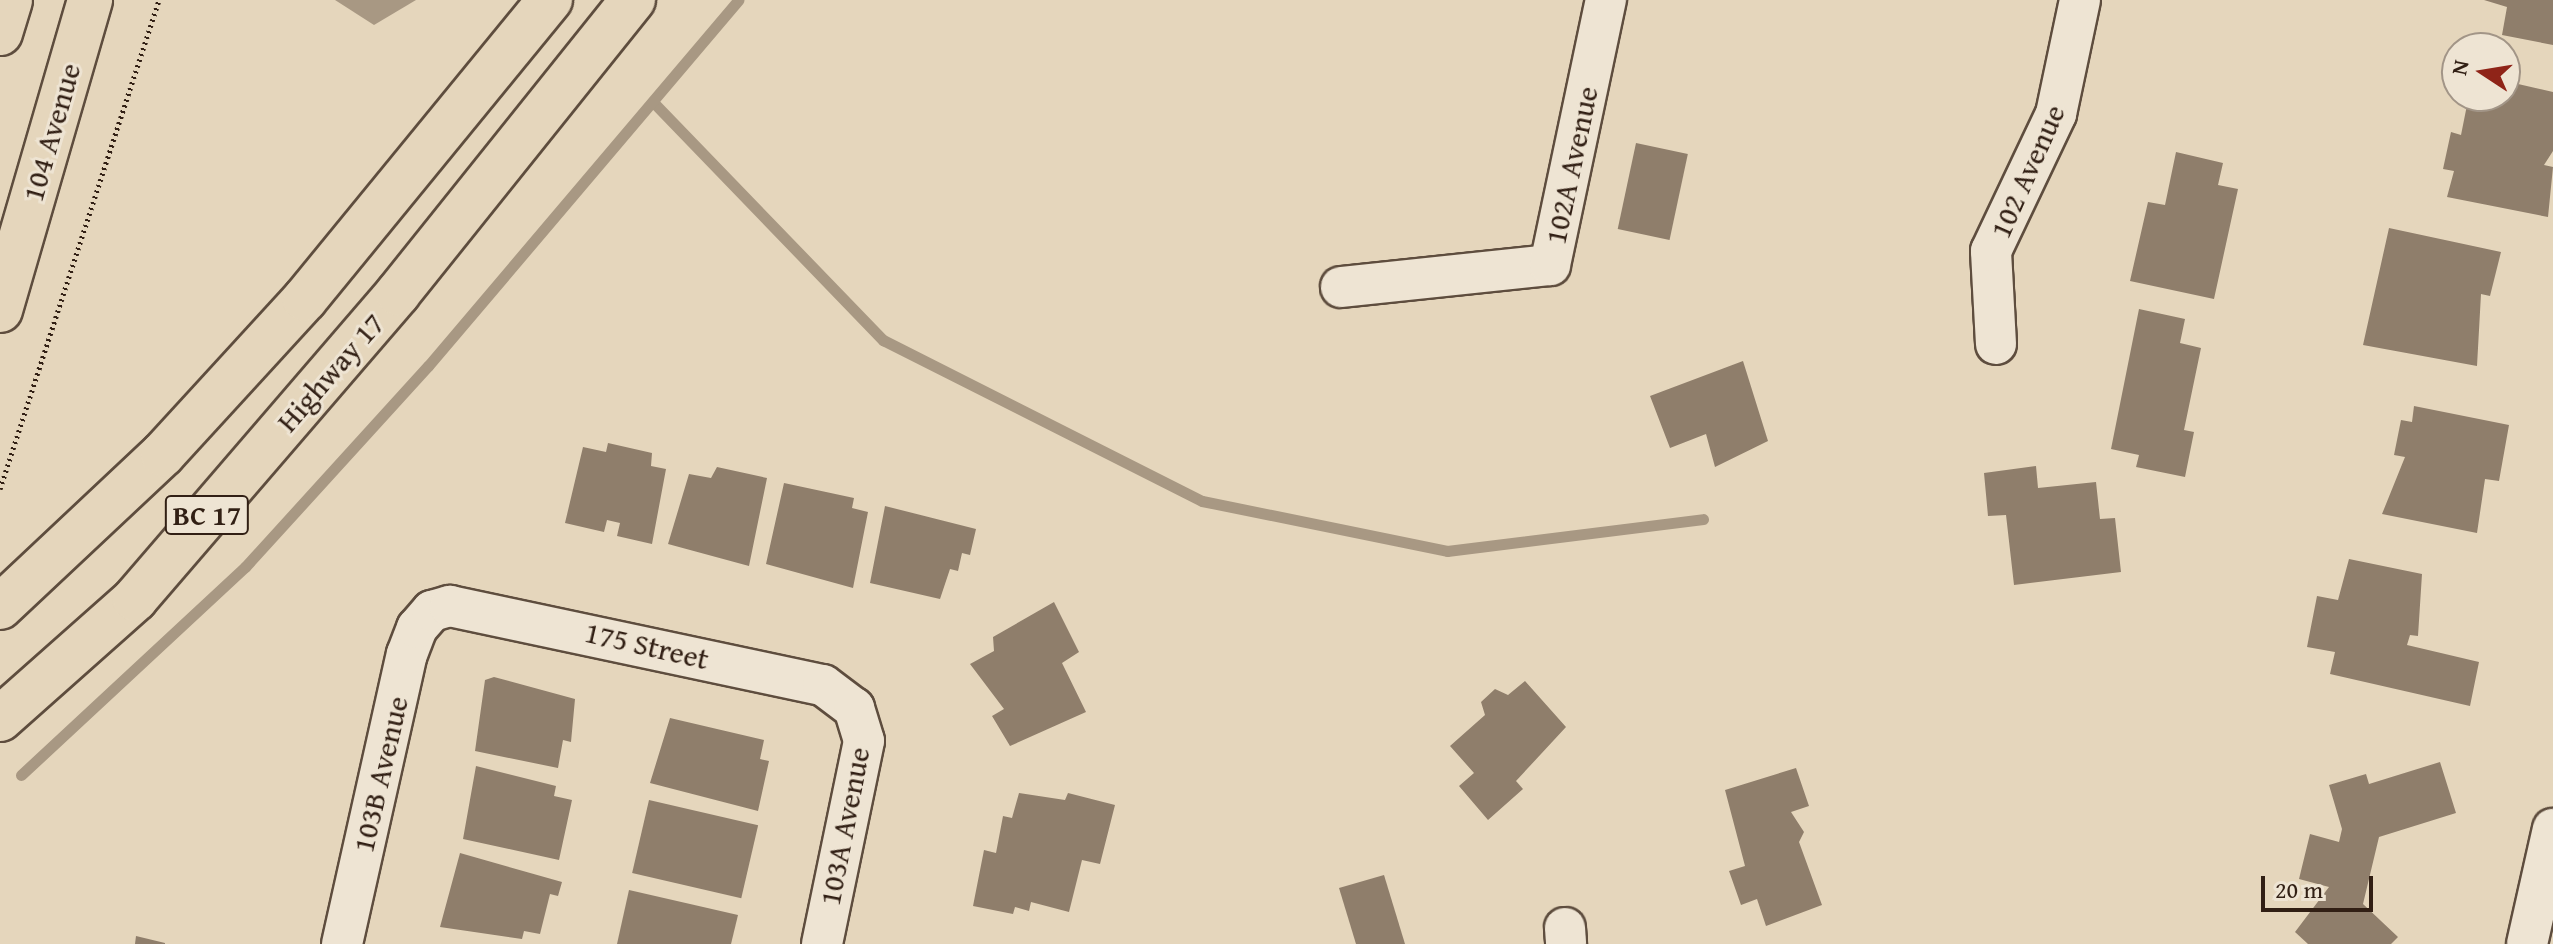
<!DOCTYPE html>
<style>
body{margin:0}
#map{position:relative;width:2553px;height:944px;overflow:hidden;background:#e5d6bc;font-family:"Gentium Book Plus",serif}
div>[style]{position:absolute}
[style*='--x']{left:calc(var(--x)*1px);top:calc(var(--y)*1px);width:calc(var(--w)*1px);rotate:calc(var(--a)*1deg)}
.water>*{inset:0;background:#a89883}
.stream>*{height:11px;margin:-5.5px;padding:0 5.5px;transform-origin:5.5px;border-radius:5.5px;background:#a89883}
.building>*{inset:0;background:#8f7e6b;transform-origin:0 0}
.path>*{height:5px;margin-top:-2.5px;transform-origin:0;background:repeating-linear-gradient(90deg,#311f14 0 2px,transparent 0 6px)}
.roads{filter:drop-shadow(2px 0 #5e4d3e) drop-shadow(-2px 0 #5e4d3e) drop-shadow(0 2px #5e4d3e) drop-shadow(0 -2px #5e4d3e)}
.minor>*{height:40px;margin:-20px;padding:0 20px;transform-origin:20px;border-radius:20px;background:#eee4d3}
.primary>*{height:44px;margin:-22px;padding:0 22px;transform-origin:22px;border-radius:22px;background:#e5d6bc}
.trunk>*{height:44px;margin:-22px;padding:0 22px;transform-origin:22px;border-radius:22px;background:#e5d6bc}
span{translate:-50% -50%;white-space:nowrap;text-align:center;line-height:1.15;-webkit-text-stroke:6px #eee4d3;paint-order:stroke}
.shield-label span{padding:2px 6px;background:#eee4d3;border:2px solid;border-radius:6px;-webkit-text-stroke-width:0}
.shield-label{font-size:28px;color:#311f14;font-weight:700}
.street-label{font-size:30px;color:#311f14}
.north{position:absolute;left:2441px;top:32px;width:80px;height:80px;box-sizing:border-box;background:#eee4d3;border:2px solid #a29587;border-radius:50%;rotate:282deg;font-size:22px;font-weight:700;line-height:32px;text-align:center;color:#311f14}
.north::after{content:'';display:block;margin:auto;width:28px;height:36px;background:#8f2418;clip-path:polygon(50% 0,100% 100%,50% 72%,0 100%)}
.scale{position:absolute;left:2261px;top:876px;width:112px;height:36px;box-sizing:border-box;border:4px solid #311f14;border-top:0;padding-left:10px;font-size:24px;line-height:28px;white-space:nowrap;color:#311f14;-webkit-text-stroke:6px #eee4d3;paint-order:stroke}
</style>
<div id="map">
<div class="water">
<i style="clip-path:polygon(335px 0,416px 0,374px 25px)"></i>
</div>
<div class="stream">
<i style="--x:654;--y:103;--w:330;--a:46"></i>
<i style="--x:883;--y:340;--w:357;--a:26.8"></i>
<i style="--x:1202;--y:501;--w:250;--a:11.5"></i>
<i style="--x:1447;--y:551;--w:258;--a:-7.1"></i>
<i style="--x:21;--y:775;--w:306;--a:-42.9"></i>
<i style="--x:245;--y:567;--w:272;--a:-47.7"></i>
<i style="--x:428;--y:366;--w:480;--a:-49.7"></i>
</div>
<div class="building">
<i style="clip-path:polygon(2484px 0,2553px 0,2553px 45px,2502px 35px,2507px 7px)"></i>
<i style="clip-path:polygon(2505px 81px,2553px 92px,2553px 151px,2544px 165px,2553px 167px,2548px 217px,2447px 197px,2454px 171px,2443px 169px,2451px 132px,2461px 135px,2468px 100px,2505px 96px)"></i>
<i style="left:1636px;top:143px;width:53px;height:88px;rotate:12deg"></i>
<i style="clip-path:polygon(2176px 152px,2223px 163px,2218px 185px,2238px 189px,2214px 299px,2130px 281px,2148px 202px,2165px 205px)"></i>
<i style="clip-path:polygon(2389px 228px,2501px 252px,2490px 296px,2481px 294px,2477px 366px,2363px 345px)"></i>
<i style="clip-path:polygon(2139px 309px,2185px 319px,2180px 343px,2201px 348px,2184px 430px,2194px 432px,2185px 477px,2136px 467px,2139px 455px,2111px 449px)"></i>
<i style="clip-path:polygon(1743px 361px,1768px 441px,1715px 467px,1706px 434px,1670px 448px,1650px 396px)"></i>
<i style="clip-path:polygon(2414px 406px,2509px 425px,2499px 481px,2485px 479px,2477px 533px,2382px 514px,2405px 457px,2394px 455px,2401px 420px,2412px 422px)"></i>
<i style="clip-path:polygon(608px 443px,652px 453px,651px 466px,666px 469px,652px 544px,617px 536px,620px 523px,607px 520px,604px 532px,565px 523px,583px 447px,606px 452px)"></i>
<i style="clip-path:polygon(2036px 466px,2038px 488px,2096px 482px,2100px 519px,2115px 518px,2121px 572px,2014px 585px,2006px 515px,1988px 516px,1984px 473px)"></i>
<i style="clip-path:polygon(717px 467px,767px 478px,749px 566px,668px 544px,689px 474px,711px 478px)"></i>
<i style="clip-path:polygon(784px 483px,854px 498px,852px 508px,868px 512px,853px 588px,766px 564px)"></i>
<i style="clip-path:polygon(885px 506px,976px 529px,970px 555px,962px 553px,958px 571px,950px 569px,940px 599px,870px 583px)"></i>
<i style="clip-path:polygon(2349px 559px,2422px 574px,2418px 636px,2410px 635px,2407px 645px,2479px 662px,2470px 706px,2330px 674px,2335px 652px,2307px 647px,2317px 596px,2338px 600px)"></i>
<i style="clip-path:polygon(1054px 602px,1079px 652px,1062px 663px,1086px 712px,1010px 746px,992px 716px,1004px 709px,970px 664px,994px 651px,993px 637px)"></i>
<i style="clip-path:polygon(494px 677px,575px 699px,571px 742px,563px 740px,558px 768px,475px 751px,485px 680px)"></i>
<i style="clip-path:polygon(1525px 681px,1566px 727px,1516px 781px,1523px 789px,1488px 820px,1459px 786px,1474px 773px,1450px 746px,1485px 715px,1481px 702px,1495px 689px,1508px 695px)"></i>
<i style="clip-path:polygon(670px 718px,764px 740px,760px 759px,769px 761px,758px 811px,650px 783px)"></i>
<i style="clip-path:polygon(2440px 762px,2456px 813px,2379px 837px,2363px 904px,2398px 937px,2391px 944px,2308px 944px,2295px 932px,2329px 887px,2299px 879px,2310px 834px,2339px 842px,2342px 829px,2329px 785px,2366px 774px,2369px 784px)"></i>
<i style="clip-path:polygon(476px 766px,556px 786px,554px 796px,572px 800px,559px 860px,463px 839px)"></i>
<i style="clip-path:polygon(1796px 768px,1809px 806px,1791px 812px,1804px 832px,1799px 842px,1822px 905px,1766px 926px,1757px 899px,1741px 905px,1729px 871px,1745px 866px,1725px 790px)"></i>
<i style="clip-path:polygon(1019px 793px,1065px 800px,1068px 793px,1115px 805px,1100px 864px,1082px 860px,1069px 912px,1031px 902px,1029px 911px,1015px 907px,1013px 914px,973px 906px,984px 850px,996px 853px,1003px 816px,1012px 818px)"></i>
<i style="left:649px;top:800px;width:112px;height:75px;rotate:13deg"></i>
<i style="clip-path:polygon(460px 853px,562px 882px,558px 896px,550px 894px,540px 934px,524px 931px,522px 939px,440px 927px)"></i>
<i style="clip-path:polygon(1384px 875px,1405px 944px,1356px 944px,1339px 888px)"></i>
<i style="clip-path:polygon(629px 890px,738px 915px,731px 944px,617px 944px)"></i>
<i style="clip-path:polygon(136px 936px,165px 943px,165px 944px,135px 944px)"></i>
</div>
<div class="path">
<i style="--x:0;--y:489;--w:514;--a:-71.99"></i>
</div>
<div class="roads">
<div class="minor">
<i style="--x:1341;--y:287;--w:210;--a:-6"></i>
<i style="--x:1550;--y:265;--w:271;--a:-78.1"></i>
<i style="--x:1996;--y:344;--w:93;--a:-93.1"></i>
<i style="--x:1991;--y:251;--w:152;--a:-64.6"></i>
<i style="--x:2056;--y:114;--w:116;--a:-78.1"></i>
<i style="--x:1565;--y:928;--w:16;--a:86"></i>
<i style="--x:342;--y:944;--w:297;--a:-77.4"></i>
<i style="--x:407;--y:654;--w:28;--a:-69"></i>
<i style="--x:417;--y:628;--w:23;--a:-49"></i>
<i style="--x:432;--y:611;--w:19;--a:-16"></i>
<i style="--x:450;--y:606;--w:381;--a:12"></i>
<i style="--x:823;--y:685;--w:39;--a:37"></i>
<i style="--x:854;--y:708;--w:34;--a:73"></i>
<i style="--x:864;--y:741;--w:207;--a:101.7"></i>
<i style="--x:2527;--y:944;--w:118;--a:-77.3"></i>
</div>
<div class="primary">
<i style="--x:0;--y:33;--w:34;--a:-73"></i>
<i style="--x:0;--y:310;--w:323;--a:-73.8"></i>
</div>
<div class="trunk">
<i style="--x:0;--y:607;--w:224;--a:-43.2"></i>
<i style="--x:163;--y:454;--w:210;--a:-47.5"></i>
<i style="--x:305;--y:299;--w:387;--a:-50.7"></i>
<i style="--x:0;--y:719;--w:181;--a:-41.6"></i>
<i style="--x:135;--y:599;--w:403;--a:-49.3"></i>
<i style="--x:398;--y:293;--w:376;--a:-51.3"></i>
</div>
</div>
<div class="shield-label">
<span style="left:207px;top:515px">BC 17</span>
</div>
<div class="street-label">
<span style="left:51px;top:132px;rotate:-74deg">104 Avenue</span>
<span style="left:1571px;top:165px;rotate:-78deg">102A Avenue</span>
<span style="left:2027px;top:171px;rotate:-66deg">102 Avenue</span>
<span style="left:330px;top:372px;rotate:-49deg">Highway 17</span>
<span style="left:647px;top:645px;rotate:13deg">175 Street</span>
<span style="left:380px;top:774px;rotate:-77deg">103B Avenue</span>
<span style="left:844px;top:826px;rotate:-79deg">103A Avenue</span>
</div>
<div class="north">N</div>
<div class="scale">20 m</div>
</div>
